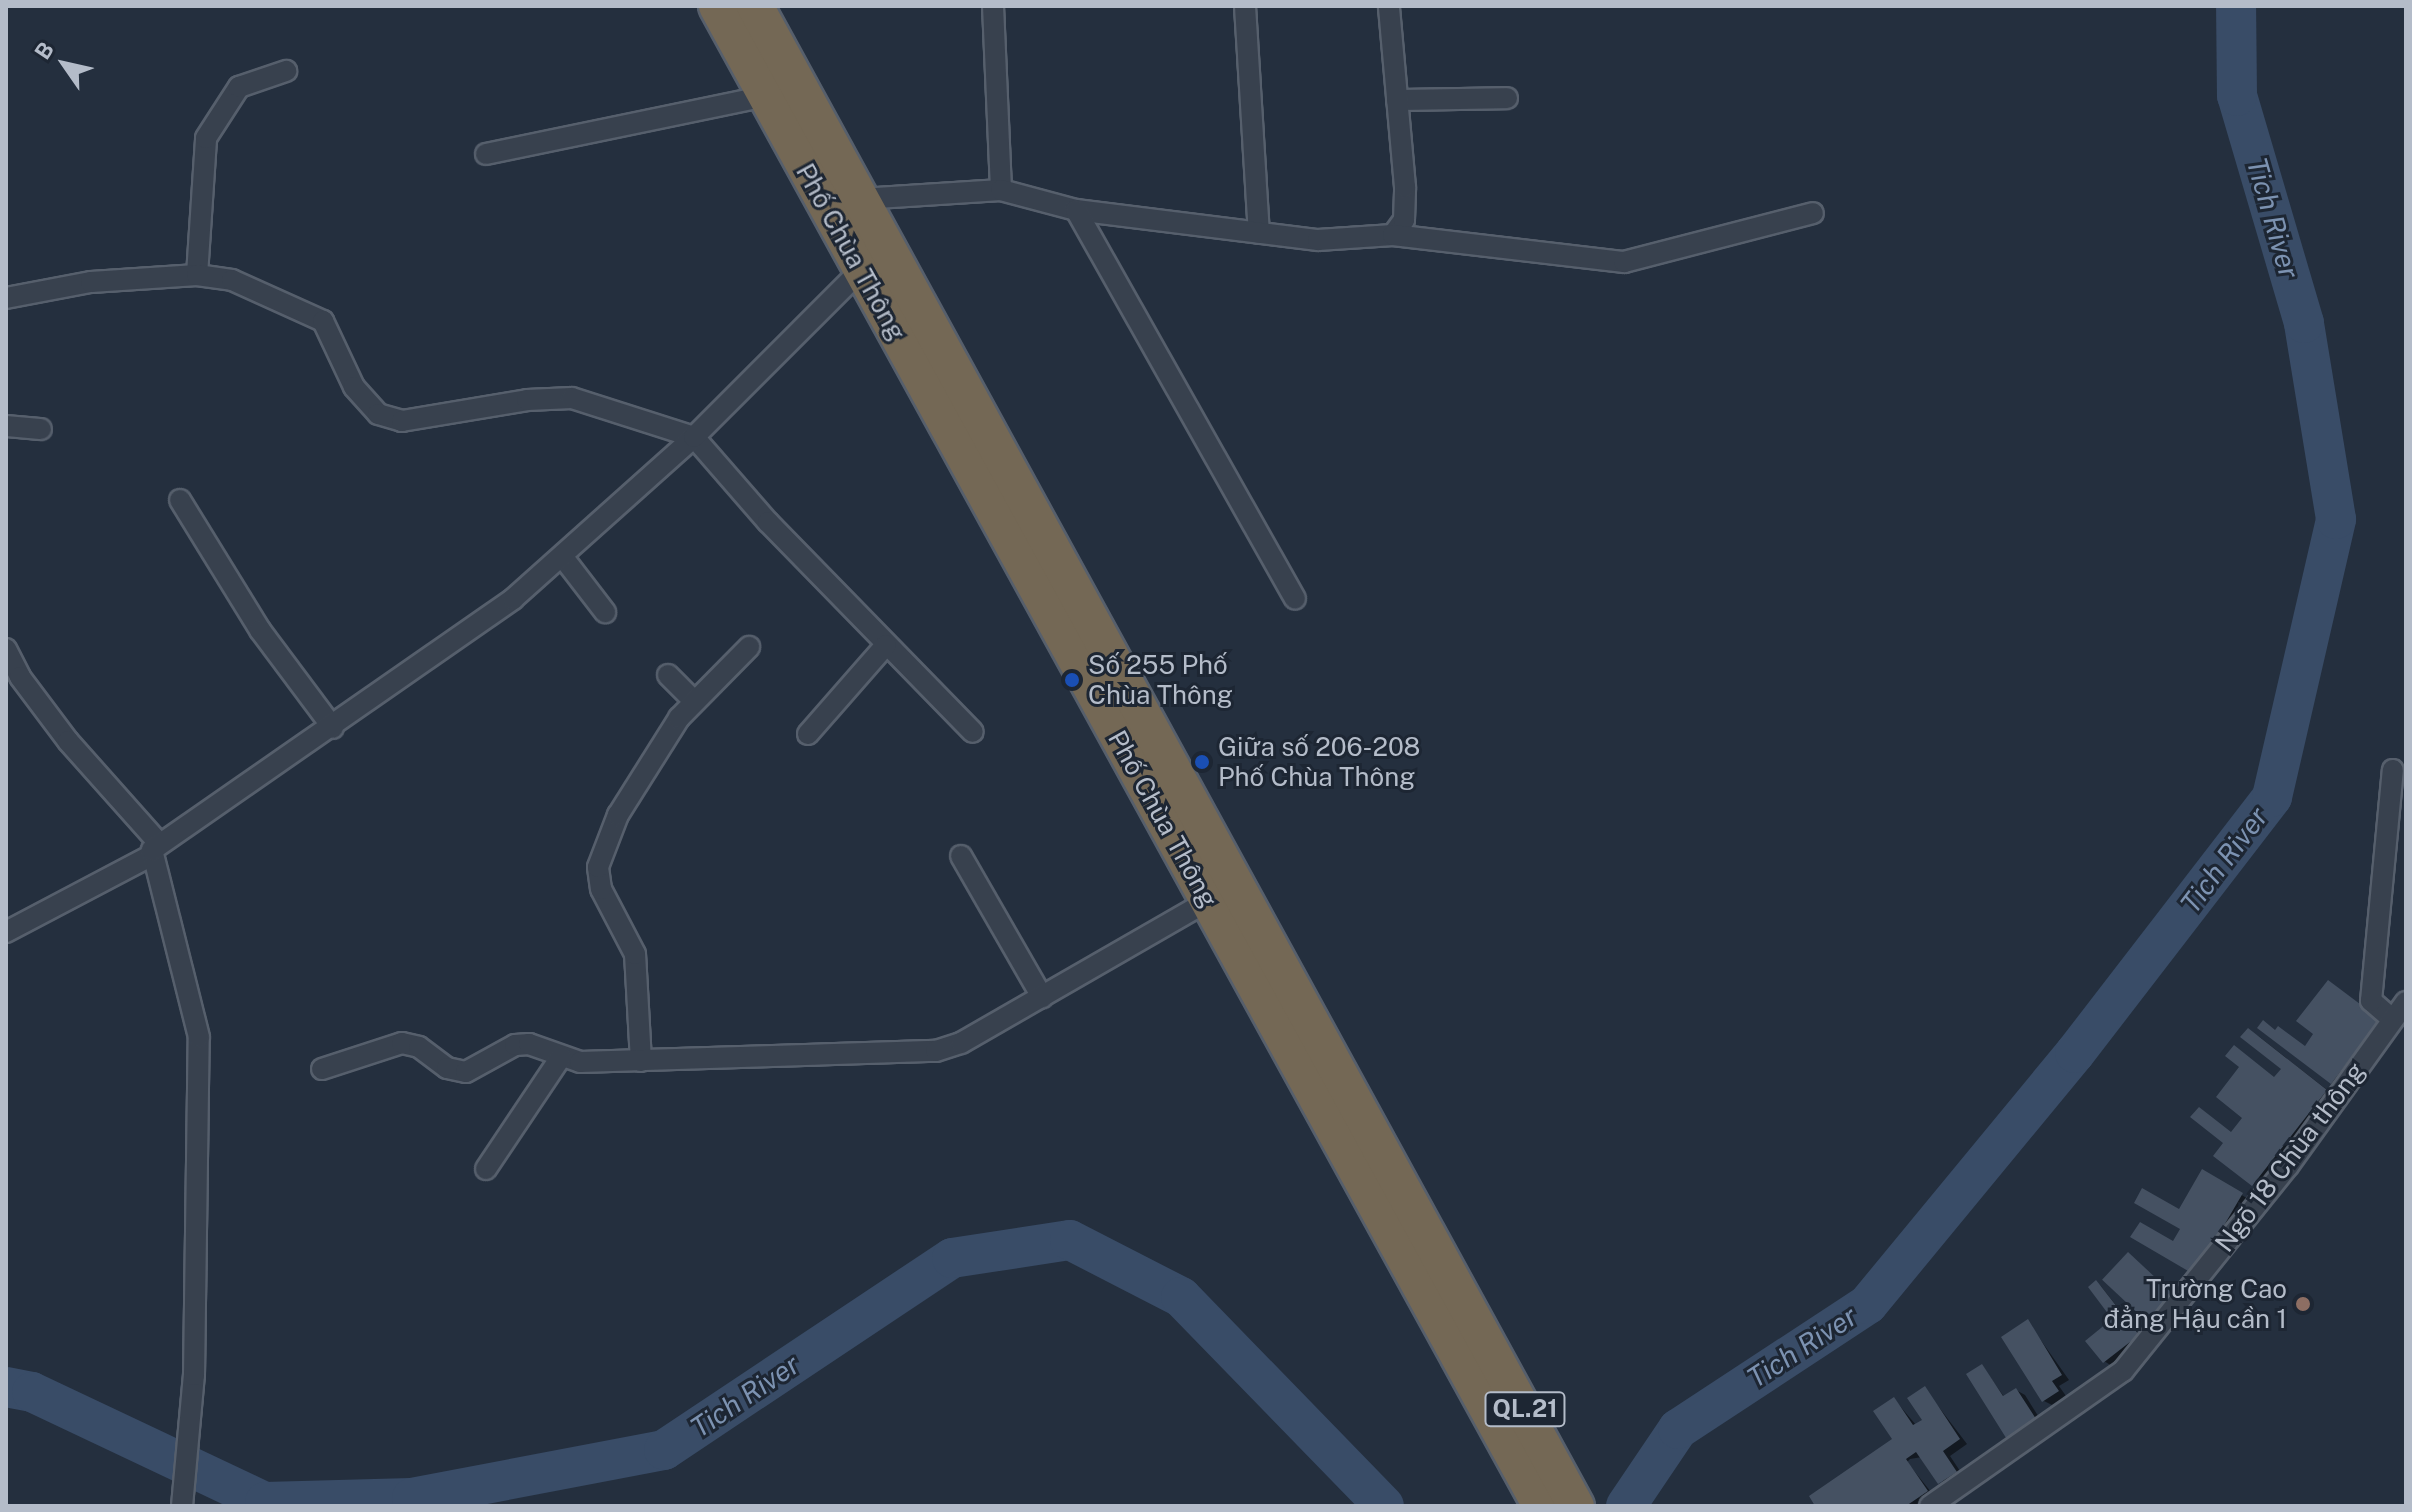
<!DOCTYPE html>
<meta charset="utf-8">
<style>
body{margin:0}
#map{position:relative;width:2412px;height:1512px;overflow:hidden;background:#242f3e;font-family:"Public Sans",sans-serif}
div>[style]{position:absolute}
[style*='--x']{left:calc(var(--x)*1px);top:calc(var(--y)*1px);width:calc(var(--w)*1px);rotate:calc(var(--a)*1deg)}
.shadow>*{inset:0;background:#0007}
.river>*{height:40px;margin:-20px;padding:0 20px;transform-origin:20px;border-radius:20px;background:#394c67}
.building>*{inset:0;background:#455162;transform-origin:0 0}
.roads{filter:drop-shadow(2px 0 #565f6c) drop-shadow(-2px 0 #565f6c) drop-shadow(0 2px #565f6c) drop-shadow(0 -2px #565f6c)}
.street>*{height:20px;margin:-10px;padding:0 10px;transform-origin:10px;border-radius:10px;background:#38414e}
.highway>*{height:36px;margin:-18px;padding:0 18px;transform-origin:18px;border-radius:18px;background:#746855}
.dots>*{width:22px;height:22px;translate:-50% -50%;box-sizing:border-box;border:4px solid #1d2633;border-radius:50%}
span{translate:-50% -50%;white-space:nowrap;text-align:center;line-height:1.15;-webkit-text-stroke:6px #1d2633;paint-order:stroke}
.shield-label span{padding:2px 6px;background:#1d2633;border:2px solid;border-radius:6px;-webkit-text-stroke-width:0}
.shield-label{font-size:24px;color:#b4bcc9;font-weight:700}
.street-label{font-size:26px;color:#b4bcc9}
.poi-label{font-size:26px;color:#b4bcc9}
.left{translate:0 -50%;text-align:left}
.right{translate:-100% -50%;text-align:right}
.water-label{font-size:28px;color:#7c92b1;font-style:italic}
.frame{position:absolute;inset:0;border:8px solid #b4bcc9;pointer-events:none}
.north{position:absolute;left:24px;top:24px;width:80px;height:80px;-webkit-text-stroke:6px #1d2633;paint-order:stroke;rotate:304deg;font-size:22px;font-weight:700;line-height:32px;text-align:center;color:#b4bcc9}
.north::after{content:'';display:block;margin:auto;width:28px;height:36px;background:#b4bcc9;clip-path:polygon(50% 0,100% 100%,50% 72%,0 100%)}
</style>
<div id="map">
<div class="shadow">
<i style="clip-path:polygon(2328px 982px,2387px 1025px,2340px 1087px,2277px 1032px,2306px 1047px,2316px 1034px)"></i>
<i style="clip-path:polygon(2257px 1035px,2335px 1096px,2261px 1189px,2253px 1184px,2232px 1134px,2283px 1069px)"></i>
<i style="clip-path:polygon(2203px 1172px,2250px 1200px,2221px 1250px,2183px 1229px,2180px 1212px)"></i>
<i style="clip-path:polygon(2100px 1285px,2141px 1337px,2137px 1347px,2112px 1366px,2104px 1361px,2120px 1326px)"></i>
<i style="clip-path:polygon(2028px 1322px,2069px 1380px,2059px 1386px,2066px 1396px,2052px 1405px,2044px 1401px)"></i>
<i style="clip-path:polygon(1982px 1366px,2005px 1398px,2016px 1390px,2025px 1395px,2045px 1427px,2017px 1444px)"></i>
<i style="clip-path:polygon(1925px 1389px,1967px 1444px,1950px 1456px,1964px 1477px,1948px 1488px,1922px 1457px,1910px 1459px,1907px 1462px,1935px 1497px,1921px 1506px,1818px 1506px,1892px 1442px,1894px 1399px,1916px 1425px,1924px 1420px)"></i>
</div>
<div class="river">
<i style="--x:6;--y:1387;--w:26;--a:11"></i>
<i style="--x:32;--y:1392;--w:258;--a:25.3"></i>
<i style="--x:265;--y:1502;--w:147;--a:-1.6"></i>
<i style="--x:412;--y:1498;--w:257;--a:-10.8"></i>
<i style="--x:664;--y:1450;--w:346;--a:-33.7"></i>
<i style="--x:952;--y:1258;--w:119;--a:-8.7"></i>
<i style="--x:1070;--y:1240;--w:125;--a:27.2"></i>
<i style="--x:1181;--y:1297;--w:291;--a:45.8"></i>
<i style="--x:1626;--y:1506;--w:93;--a:-56"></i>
<i style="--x:1678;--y:1429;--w:227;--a:-33.3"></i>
<i style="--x:1868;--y:1304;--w:325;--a:-50.5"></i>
<i style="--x:2075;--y:1053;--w:323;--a:-52.4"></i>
<i style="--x:2272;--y:797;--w:285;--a:-77"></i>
<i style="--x:2336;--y:519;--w:199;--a:-99.3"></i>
<i style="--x:2304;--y:323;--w:237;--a:-106.4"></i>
<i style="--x:2237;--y:96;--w:90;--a:-90.6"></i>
</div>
<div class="building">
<i style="clip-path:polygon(2328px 980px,2380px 1019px,2331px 1084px,2257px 1028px,2263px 1020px,2275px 1030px,2278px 1026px,2305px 1046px,2313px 1034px,2296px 1021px)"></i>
<i style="clip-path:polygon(2248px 1028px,2327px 1090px,2252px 1186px,2213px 1156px,2223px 1143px,2190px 1117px,2199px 1107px,2231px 1132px,2242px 1118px,2216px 1097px,2239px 1067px,2225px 1056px,2234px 1045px,2274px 1077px,2281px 1069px,2240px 1037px)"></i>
<i style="clip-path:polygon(2202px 1169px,2243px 1193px,2195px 1275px,2130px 1237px,2140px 1222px,2173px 1241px,2180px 1229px,2134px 1203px,2142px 1188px,2179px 1209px)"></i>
<i style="left:2128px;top:1252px;width:67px;height:38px;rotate:43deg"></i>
<i style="clip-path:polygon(2096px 1280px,2139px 1335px,2103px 1363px,2085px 1341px,2112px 1319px,2088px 1287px)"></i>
<i style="clip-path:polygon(2028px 1319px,2062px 1375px,2052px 1381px,2059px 1391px,2042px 1402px,2001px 1337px)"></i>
<i style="clip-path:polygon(1982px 1364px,2003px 1396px,2016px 1388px,2038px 1422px,2008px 1441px,1966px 1374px)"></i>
<i style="clip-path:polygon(1925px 1386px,1960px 1439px,1943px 1451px,1957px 1472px,1938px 1484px,1916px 1452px,1906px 1459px,1928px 1491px,1906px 1506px,1815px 1506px,1809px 1496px,1892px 1439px,1873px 1411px,1894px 1397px,1913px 1425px,1922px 1420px,1907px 1398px)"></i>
</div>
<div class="roads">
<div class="street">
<i style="--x:993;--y:6;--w:184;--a:87.5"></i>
<i style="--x:1245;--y:6;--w:227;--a:86.5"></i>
<i style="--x:1397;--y:100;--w:110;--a:-1"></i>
<i style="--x:486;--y:154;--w:285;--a:-11.7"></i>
<i style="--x:861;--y:199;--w:140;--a:-3.7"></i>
<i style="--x:1001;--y:190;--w:78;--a:14.9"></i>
<i style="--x:1076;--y:210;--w:244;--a:7.1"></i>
<i style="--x:1318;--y:240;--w:75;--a:-3.8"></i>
<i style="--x:1393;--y:235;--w:19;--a:-54"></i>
<i style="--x:1404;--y:220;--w:33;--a:-88"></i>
<i style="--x:1405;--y:187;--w:182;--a:-95.1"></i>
<i style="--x:1076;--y:210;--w:446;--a:60.6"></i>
<i style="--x:1393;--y:235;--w:233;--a:6.7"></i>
<i style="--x:1624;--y:262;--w:195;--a:-14.5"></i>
<i style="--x:197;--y:275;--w:137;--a:-86.2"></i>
<i style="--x:206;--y:138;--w:61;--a:-57.1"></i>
<i style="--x:239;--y:87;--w:50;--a:-18.8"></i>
<i style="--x:6;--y:298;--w:86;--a:-10.7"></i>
<i style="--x:91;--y:282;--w:106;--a:-3.8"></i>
<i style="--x:197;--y:275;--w:35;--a:8"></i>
<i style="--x:232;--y:280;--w:100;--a:24.3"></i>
<i style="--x:323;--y:321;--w:73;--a:64.8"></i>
<i style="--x:354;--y:387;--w:36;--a:48"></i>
<i style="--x:378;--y:414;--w:25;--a:16"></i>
<i style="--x:402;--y:421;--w:127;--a:-9.5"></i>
<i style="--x:527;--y:400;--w:45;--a:-2.5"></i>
<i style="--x:572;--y:398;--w:128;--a:17.7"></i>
<i style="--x:694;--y:437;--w:113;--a:49"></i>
<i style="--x:768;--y:522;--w:293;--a:45.7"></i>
<i style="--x:6;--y:426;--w:35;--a:5"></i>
<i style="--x:180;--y:500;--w:153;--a:58.4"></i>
<i style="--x:260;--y:630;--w:122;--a:53.3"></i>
<i style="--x:562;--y:556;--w:71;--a:52.5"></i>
<i style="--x:6;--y:649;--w:31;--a:63"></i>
<i style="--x:20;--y:677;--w:80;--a:53.1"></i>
<i style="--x:68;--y:741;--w:137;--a:48.3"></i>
<i style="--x:668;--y:675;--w:37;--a:45"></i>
<i style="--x:808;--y:734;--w:118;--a:-48.8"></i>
<i style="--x:961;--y:856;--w:163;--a:60.1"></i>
<i style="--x:6;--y:932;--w:165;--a:-27.8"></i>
<i style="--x:2392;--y:1019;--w:28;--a:-139"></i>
<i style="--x:2371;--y:1001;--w:232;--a:-84.6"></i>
<i style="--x:641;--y:1061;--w:107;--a:-93.2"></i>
<i style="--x:635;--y:954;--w:73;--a:-117.6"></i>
<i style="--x:601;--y:889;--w:22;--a:-98"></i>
<i style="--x:598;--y:867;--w:56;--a:-69"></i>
<i style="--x:618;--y:815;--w:115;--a:-57.8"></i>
<i style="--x:679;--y:718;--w:100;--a:-45.4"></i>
<i style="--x:322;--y:1069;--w:84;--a:-18"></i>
<i style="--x:402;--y:1043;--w:17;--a:13"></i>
<i style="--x:419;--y:1047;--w:35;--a:37"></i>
<i style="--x:447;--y:1068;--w:19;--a:12"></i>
<i style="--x:466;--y:1072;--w:56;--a:-28.9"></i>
<i style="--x:515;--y:1045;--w:14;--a:-4"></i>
<i style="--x:529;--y:1044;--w:54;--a:19.4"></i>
<i style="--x:580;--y:1062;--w:356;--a:-1.8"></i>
<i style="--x:936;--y:1051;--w:26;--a:-18"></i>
<i style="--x:961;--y:1043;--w:285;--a:-29.9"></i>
<i style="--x:486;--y:1169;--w:135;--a:-56.2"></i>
<i style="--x:182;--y:1506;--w:132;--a:-84.8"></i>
<i style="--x:194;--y:1375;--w:338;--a:-89.2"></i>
<i style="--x:199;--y:1037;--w:193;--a:-104.1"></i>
<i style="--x:152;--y:850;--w:440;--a:-34.8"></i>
<i style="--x:513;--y:599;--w:243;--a:-41.8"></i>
<i style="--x:694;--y:437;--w:236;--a:-45"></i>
<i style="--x:1930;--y:1506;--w:236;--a:-35"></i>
<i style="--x:2123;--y:1371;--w:263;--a:-51.2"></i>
<i style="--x:2288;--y:1166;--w:202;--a:-54.3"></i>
</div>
<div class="highway">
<i style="--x:717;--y:6;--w:1711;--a:61.22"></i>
<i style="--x:755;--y:6;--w:1710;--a:61.31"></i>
</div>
</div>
<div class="dots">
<i style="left:1072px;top:680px;background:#1a4fb4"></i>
<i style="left:1202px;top:762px;background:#1a4fb4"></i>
<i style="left:2303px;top:1304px;background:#8d6e63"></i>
</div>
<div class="shield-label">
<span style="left:1525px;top:1409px">QL.21</span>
</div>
<div class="street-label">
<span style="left:851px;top:252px;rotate:61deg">Phố Chùa Thông</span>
<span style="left:1163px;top:819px;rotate:61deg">Phố Chùa Thông</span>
<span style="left:2290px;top:1157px;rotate:-53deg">Ngõ 18 Chùa thông</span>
</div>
<div class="poi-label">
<span class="left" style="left:1088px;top:680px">Số 255 Phố<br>Chùa Thông</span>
<span class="left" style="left:1218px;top:762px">Giữa số 206-208<br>Phố Chùa Thông</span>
<span class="right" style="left:2287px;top:1304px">Trường Cao<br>đẳng Hậu cần 1</span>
</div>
<div class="water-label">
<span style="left:2273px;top:218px;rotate:74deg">Tich River</span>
<span style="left:2224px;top:860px;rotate:-53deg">Tich River</span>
<span style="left:1802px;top:1347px;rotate:-33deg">Tich River</span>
<span style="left:745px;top:1396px;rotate:-34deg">Tich River</span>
</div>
<div class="frame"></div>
<div class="north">B</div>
</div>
